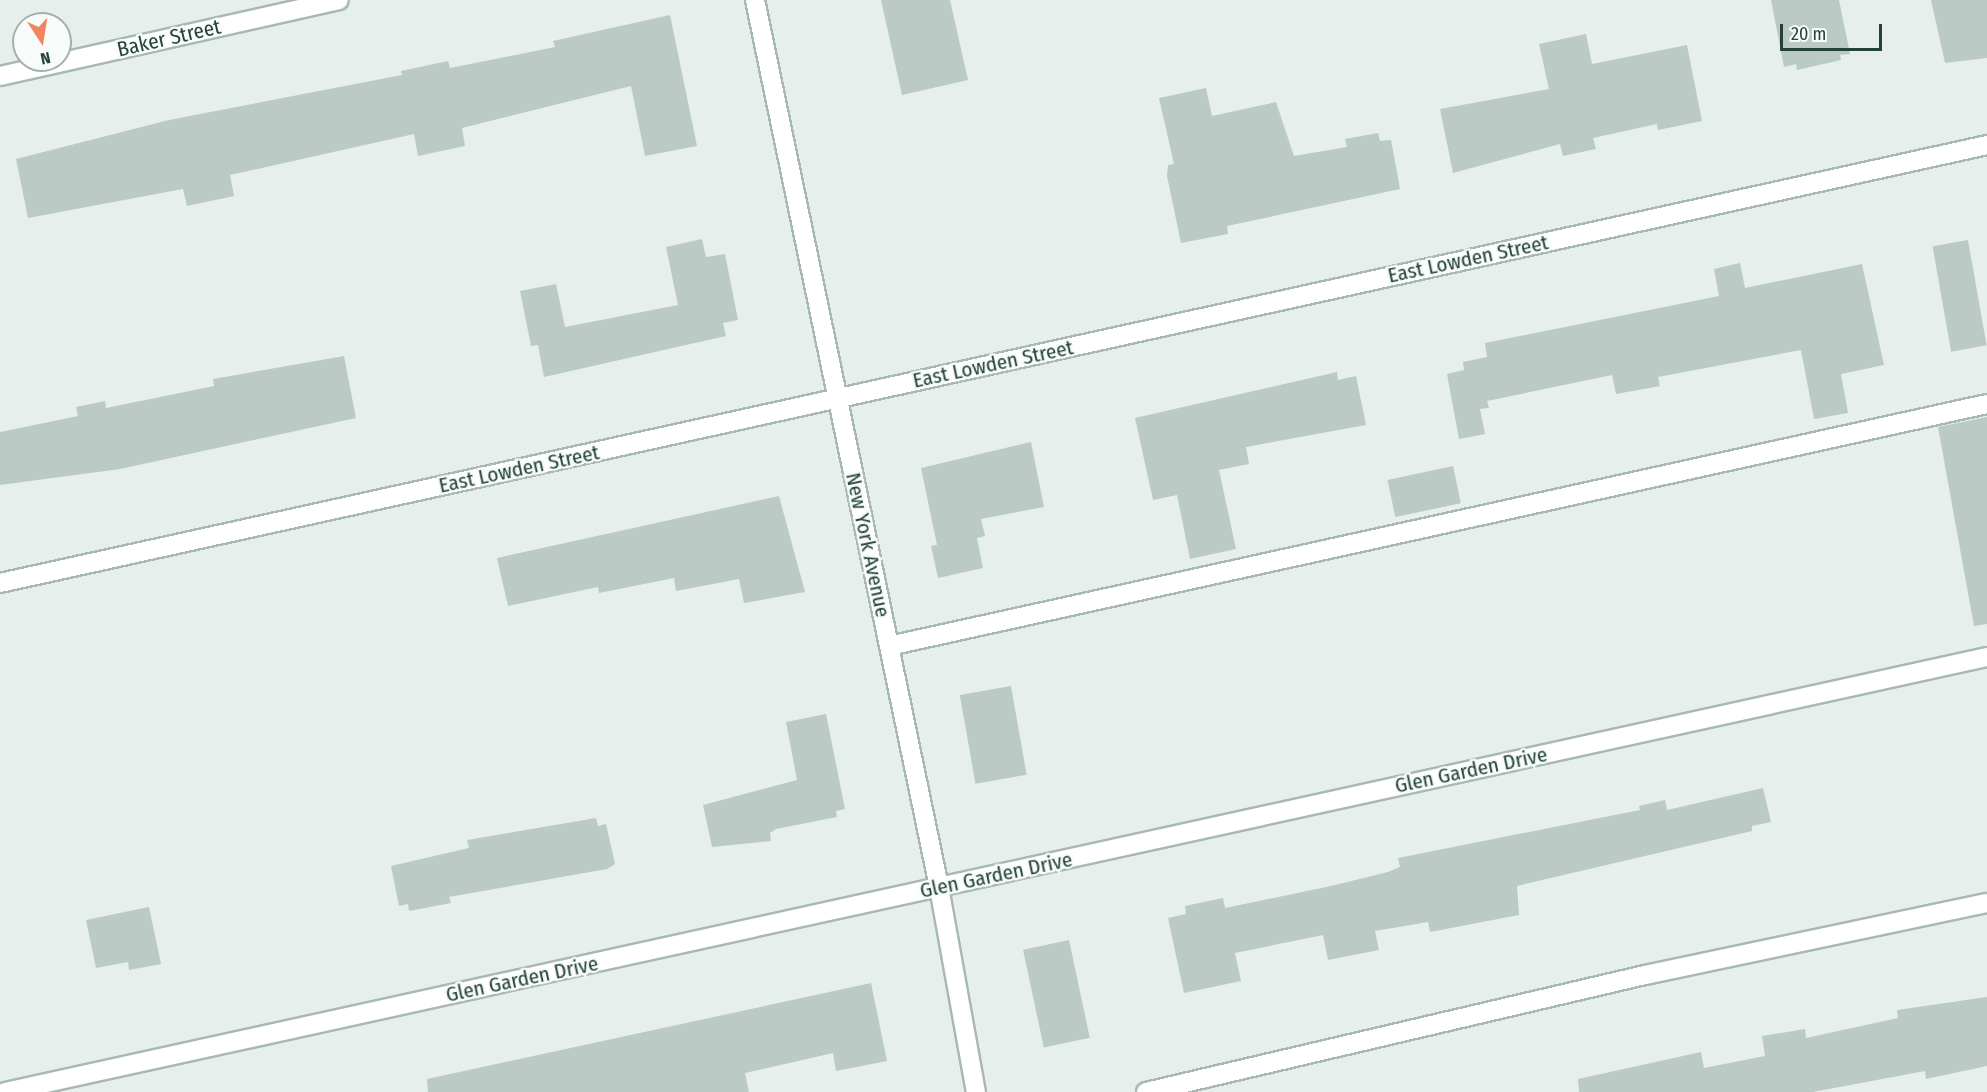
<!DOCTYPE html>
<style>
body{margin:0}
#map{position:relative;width:1987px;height:1092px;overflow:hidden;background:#e6efeb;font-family:"Fira Sans Condensed",sans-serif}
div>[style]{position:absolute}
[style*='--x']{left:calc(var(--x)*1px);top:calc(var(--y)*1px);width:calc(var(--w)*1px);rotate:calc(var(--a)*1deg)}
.building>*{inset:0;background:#bbcac4;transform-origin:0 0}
.roads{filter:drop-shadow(2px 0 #a8b8b2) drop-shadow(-2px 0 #a8b8b2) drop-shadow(0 2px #a8b8b2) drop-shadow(0 -2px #a8b8b2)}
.lane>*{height:18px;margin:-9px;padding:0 9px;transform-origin:9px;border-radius:9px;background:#fff}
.street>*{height:18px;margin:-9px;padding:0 9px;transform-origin:9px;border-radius:9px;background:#fff}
.secondary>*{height:18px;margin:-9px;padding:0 9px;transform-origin:9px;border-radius:9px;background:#fff}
span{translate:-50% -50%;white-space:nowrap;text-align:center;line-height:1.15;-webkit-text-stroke:4.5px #f7fbf9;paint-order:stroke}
.street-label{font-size:21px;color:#24423a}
.north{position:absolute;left:12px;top:12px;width:60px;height:60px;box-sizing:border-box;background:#f7fbf9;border:2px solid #a3b1ad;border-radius:50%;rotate:168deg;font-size:16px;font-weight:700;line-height:24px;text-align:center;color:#24423a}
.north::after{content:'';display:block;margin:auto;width:21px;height:27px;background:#f4845f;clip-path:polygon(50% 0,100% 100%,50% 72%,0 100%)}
.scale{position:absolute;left:1780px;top:24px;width:102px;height:27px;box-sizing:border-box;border:3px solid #24423a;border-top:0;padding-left:8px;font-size:18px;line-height:21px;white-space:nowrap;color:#24423a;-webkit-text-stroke:4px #f7fbf9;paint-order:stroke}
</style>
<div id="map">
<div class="building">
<i style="clip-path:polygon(881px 0,950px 0,968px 80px,902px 95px)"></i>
<i style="clip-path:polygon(1771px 0,1839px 0,1850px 54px,1840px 55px,1841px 60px,1797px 70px,1796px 64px,1784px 67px)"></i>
<i style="clip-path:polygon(1931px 0,1987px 0,1987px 58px,1945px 63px)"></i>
<i style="clip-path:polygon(670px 15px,697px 146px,645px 156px,631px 86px,462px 128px,465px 146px,418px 156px,414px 134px,230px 175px,234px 196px,187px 206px,183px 189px,28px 218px,16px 159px,169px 120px,402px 75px,401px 71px,448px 61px,450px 68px,555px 47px,553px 41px)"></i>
<i style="clip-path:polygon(1586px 34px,1592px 64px,1687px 45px,1702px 121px,1658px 130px,1657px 124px,1593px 138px,1596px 149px,1563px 156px,1560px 144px,1453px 173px,1440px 109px,1549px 89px,1539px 44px)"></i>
<i style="clip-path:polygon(1206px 88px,1212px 116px,1276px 102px,1294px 156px,1347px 147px,1345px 139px,1378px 133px,1380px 141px,1391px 140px,1400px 189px,1227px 226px,1228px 234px,1181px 243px,1167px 176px,1168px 165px,1174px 164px,1159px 98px)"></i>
<i style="clip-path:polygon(702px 239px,706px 257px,725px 254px,738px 320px,723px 323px,726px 336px,544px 377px,538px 345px,531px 346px,520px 291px,556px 284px,565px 327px,678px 305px,666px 247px)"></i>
<i style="left:1968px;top:240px;width:107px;height:36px;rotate:80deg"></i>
<i style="clip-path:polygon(1740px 263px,1745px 288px,1862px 264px,1884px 365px,1841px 374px,1848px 413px,1814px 419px,1801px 350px,1658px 377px,1660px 386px,1616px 394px,1612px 375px,1487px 401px,1489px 408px,1480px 409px,1485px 434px,1459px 439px,1447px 374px,1464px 370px,1463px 362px,1487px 357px,1485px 343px,1719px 296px,1714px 269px)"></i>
<i style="clip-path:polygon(344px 356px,356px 418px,120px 469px,0 485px,0 432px,78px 416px,76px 407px,105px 401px,106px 408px,214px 386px,213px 379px)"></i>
<i style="clip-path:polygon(1337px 372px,1338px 380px,1356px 376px,1366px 425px,1246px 447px,1249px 464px,1219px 470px,1236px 549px,1190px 559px,1177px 495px,1153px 500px,1135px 418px)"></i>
<i style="clip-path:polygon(1987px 417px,1987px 624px,1974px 626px,1938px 427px)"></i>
<i style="clip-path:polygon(1031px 442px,1044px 507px,981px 519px,985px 536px,977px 538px,983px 568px,938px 578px,931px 546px,937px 545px,921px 468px)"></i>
<i style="left:1453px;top:466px;width:38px;height:67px;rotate:78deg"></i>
<i style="clip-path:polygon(779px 496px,805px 592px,744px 603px,739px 579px,676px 591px,674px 578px,599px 593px,598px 587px,508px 606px,497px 558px)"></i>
<i style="left:1011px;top:686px;width:90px;height:52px;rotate:80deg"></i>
<i style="clip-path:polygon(826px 714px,845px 809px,836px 811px,837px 817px,776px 829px,770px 833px,771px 841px,712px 847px,703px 805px,797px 780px,786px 722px)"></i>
<i style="clip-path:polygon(1763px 788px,1771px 822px,1752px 826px,1752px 831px,1517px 886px,1519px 915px,1430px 932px,1428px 922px,1375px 931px,1379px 950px,1328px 960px,1323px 935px,1235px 953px,1241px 981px,1184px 993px,1168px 918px,1186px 914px,1185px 906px,1223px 898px,1225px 908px,1331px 886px,1388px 872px,1400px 867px,1398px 858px,1640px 810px,1639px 806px,1665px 800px,1667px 810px)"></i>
<i style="clip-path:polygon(596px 818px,598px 826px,606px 824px,615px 864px,607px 869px,449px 897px,451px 903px,409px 911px,408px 904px,399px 906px,391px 866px,469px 848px,467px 840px)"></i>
<i style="clip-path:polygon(149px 907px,161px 964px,129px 970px,128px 962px,96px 968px,86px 920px)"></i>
<i style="left:1069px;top:940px;width:100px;height:47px;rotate:78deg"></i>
<i style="clip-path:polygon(871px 983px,887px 1061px,836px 1071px,833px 1053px,745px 1073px,749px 1092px,428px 1092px,427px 1079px)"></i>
<i style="clip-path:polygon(1987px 997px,1987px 1066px,1926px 1079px,1925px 1071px,1813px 1092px,1579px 1092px,1578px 1079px,1701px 1052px,1704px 1068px,1765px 1056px,1762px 1036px,1805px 1029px,1806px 1038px,1898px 1018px,1897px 1010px)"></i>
</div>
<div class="roads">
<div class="lane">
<i style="--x:889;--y:646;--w:1124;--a:-12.43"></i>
<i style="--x:1146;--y:1092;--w:513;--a:-13.2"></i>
<i style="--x:1645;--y:975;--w:349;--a:-11.9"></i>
</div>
<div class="street">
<i style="--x:755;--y:0;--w:906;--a:78.28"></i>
<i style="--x:939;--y:887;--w:208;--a:79.8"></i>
<i style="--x:0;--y:76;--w:347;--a:-12.6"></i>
<i style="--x:0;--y:583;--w:2035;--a:-12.43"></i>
</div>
<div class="secondary">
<i style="--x:5;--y:1092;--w:2029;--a:-12.38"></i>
</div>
</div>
<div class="street-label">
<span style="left:169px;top:38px;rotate:-13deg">Baker Street</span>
<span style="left:1468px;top:259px;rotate:-12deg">East Lowden Street</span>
<span style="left:993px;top:364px;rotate:-12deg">East Lowden Street</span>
<span style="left:519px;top:469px;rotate:-12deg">East Lowden Street</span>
<span style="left:868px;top:545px;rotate:78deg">New York Avenue</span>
<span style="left:1471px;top:770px;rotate:-12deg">Glen Garden Drive</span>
<span style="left:996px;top:875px;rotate:-12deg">Glen Garden Drive</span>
<span style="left:522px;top:979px;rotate:-12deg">Glen Garden Drive</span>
</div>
<div class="north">N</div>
<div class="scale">20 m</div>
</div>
